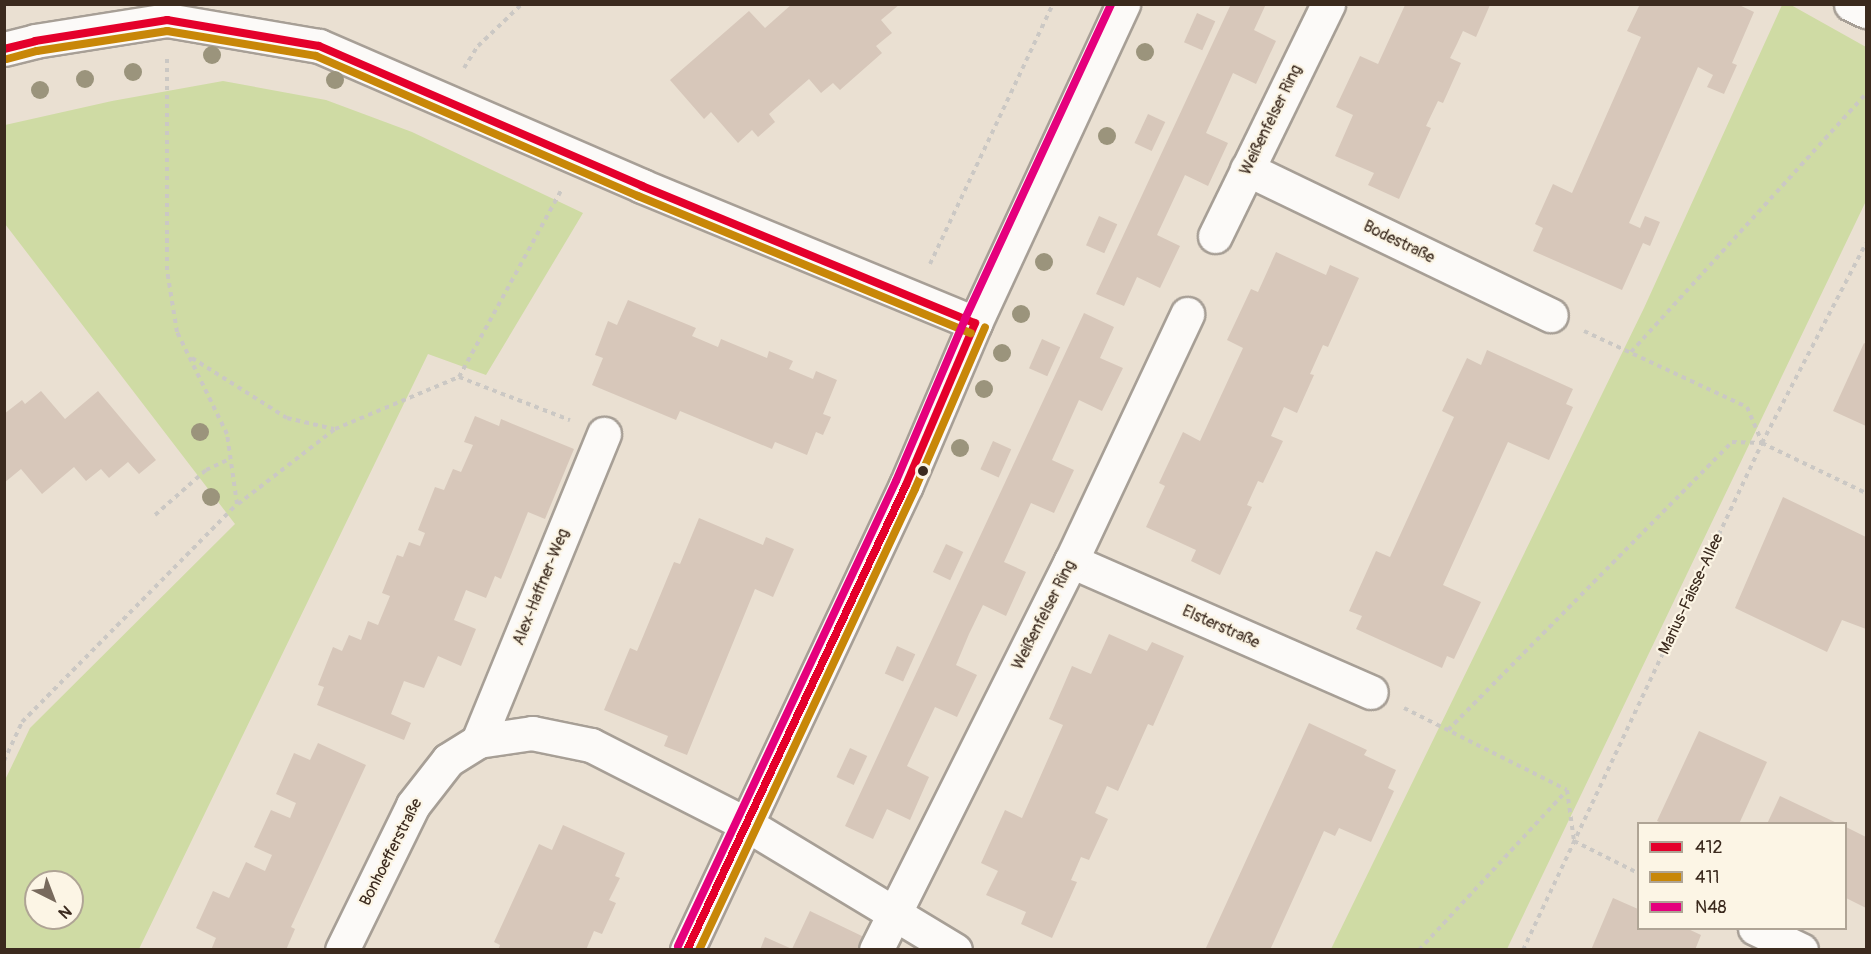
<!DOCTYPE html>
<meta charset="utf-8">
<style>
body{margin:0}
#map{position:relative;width:1871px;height:954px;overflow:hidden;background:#eae0d2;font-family:Pangolin,sans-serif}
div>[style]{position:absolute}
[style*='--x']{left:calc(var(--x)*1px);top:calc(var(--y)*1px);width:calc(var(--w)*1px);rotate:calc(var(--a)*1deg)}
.green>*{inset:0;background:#cfdba4}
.building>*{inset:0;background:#d7c7ba;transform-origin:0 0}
.path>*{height:4px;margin-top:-2px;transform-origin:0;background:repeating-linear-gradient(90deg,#cbc8c4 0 4.5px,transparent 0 9px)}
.roads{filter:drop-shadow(2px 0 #a79f96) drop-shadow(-2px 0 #a79f96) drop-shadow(0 2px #a79f96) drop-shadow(0 -2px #a79f96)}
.minor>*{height:33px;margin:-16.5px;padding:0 16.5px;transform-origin:16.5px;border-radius:16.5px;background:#fcfaf8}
.bus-1>*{height:8px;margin:-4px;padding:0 4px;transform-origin:4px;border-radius:4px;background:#e4002b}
.bus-2>*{height:8px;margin:-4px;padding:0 4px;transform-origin:4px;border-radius:4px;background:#c88708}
.bus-3>*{height:8px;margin:-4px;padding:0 4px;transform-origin:4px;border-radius:4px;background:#e5007d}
.trees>*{width:18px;height:18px;margin:-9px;border-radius:50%;background:#9b947c}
.dots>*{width:16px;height:16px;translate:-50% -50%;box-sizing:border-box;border:3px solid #fcf5e5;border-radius:50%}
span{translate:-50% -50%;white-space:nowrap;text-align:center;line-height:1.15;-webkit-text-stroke:4.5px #fcf5e5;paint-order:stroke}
.street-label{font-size:16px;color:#3b2a1e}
.frame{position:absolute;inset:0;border:6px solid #3b2a1e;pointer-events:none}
.legend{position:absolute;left:1637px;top:822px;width:210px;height:108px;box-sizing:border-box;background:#fcf5e5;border:2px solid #afa495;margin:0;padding:8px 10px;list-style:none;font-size:18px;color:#3b2a1e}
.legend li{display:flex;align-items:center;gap:12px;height:30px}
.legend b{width:30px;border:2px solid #afa495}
.north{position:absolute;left:24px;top:870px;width:60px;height:60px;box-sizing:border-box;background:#fcf5e5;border:2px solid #afa495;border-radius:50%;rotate:138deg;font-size:16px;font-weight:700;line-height:24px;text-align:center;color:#3b2a1e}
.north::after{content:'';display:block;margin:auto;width:21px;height:27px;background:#786a5d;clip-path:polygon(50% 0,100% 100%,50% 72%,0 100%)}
</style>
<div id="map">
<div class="green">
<i style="clip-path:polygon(1782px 5px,1791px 5px,1866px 47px,1866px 201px,1507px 949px,1331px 949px,1644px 308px)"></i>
<i style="clip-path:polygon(evenodd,223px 81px,326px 100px,412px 132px,583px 213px,486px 375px,428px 354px,139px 949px,5px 949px,5px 780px,30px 728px,235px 524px,5px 224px,5px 125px,112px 101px,223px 81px,36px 882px,72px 882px,72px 918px,36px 918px,36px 882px)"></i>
</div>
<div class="building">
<i style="clip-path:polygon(792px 4px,900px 4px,881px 20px,892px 33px,876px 46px,882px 53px,840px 90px,833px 83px,821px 93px,809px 79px,769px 114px,775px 122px,758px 137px,752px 130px,738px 143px,711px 112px,704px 119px,670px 80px,749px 11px,765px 28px)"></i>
<i style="clip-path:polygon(1231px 4px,1266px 4px,1254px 30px,1276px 41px,1256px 84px,1233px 73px,1206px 133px,1228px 143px,1208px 186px,1185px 175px,1157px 235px,1180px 246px,1160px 288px,1137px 277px,1124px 306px,1096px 294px)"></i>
<i style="clip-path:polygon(1640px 4px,1737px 4px,1754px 12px,1732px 63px,1737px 65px,1724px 94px,1707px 87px,1713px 75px,1698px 67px,1629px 223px,1640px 228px,1645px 216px,1660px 222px,1650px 246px,1643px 243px,1622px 290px,1533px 251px,1543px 228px,1535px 224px,1553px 184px,1572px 193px,1641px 37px,1627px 31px)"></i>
<i style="clip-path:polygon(1405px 5px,1490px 5px,1476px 37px,1463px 31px,1457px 44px,1450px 58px,1461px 63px,1443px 103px,1438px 101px,1426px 126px,1431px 128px,1399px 199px,1368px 185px,1374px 173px,1335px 156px,1353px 115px,1336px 107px,1360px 56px,1378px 64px)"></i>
<i style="left:1197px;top:13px;width:20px;height:32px;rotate:24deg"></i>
<i style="left:1148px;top:114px;width:19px;height:32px;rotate:25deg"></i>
<i style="left:1099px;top:216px;width:20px;height:32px;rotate:24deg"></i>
<i style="clip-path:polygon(1276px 252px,1326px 275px,1330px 265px,1359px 278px,1328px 347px,1323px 345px,1310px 374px,1314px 375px,1297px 413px,1284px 407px,1271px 436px,1283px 441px,1263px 483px,1258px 481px,1247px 505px,1252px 507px,1220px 575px,1191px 561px,1196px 550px,1146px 527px,1165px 486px,1159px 483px,1183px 432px,1200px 441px,1243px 348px,1227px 340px,1251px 289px,1258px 292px)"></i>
<i style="clip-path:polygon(628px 300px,696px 328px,692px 336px,718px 347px,721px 339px,767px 358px,769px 351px,793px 361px,789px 369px,813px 379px,816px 371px,837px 380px,823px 414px,831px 417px,823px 435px,816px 432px,807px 455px,775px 442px,772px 449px,680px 411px,676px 420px,592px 385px,603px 358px,595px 355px,608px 321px,617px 325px)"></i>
<i style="clip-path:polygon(1084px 313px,1114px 327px,1100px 358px,1123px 368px,1102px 411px,1079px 400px,1052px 460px,1074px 470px,1054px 513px,1031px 503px,1004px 562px,1026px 572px,1006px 616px,983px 605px,969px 634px,956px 665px,977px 675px,957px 717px,935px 707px,907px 766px,929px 777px,910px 820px,887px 809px,873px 839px,845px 826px)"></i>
<i style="left:1042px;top:339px;width:20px;height:32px;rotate:24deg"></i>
<i style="clip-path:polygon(1864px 343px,1866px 344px,1866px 426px,1833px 411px)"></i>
<i style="clip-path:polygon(1487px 350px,1573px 389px,1566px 404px,1573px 407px,1549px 460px,1508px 442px,1443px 585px,1481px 602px,1454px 659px,1447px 656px,1442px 668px,1356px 629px,1362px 616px,1349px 611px,1376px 551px,1390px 557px,1454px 417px,1442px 411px,1467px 358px,1481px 365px)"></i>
<i style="clip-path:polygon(41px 391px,65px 419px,98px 391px,156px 460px,139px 474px,128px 462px,109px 478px,101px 469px,86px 481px,74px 467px,42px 494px,21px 469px,4px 483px,4px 414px,22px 400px,25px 404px)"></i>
<i style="clip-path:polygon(475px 416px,499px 426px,501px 419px,574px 449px,545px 519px,528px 512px,501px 579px,495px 576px,486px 598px,466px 590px,454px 620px,476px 629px,461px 666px,438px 656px,424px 688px,404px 681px,391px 714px,411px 723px,404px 740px,317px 705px,324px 687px,318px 685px,333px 647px,342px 651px,349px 635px,361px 640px,368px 621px,378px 625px,390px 596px,382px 593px,397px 555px,403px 557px,409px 542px,420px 546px,425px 533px,418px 530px,435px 487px,444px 490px,453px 469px,461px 472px,473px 445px,464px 442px)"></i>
<i style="left:993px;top:441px;width:20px;height:31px;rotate:24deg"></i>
<i style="clip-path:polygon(1783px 497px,1866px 537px,1866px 629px,1842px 620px,1827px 652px,1735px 608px)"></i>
<i style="clip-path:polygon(699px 518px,763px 545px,766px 537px,794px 549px,773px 597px,755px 589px,687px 755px,664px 746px,668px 736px,604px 710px,630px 648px,637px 651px,674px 562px,680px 564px)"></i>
<i style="left:946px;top:544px;width:19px;height:31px;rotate:25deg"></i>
<i style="clip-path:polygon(1109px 634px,1147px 651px,1152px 642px,1184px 656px,1153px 726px,1148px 724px,1118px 791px,1107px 786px,1095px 813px,1108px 819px,1089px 860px,1081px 857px,1071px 880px,1077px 882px,1052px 938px,1021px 924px,1026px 912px,986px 895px,998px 871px,981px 863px,1005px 810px,1022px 818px,1063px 725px,1049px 719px,1072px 666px,1091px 674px)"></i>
<i style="left:897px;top:646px;width:20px;height:30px;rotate:24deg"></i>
<i style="clip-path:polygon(1309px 723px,1367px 750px,1364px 755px,1396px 770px,1388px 788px,1394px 791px,1371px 842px,1339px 828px,1335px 836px,1324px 831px,1270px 950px,1205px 950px)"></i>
<i style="clip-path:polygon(1699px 731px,1767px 762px,1739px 824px,1664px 824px,1657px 821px)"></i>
<i style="clip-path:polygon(318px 743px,366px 765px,291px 927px,295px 929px,286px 950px,211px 950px,216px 938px,196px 928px,213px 891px,229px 898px,246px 862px,265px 871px,272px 855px,254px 847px,271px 810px,290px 818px,296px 803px,276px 794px,294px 753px,310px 760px)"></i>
<i style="left:850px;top:748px;width:19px;height:32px;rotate:25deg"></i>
<i style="clip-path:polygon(1780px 796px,1839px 824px,1767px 824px)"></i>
<i style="clip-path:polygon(563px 825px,625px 853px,615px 876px,620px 878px,609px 900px,616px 903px,602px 934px,594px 931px,586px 950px,498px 950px,500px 945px,494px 942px,539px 844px,552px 850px)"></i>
<i style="clip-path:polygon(1846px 827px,1866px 837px,1866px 908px,1846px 898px)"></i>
<i style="clip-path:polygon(1613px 898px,1638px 909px,1638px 928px,1686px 928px,1701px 935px,1695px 950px,1591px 950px)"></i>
<i style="clip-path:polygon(810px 911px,866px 938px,861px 950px,760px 950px,765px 937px,792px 949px)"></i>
</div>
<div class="path">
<i style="--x:464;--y:68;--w:26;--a:-58"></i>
<i style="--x:478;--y:46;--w:61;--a:-43.7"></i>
<i style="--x:930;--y:264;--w:288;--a:-64.7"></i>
<i style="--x:1584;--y:331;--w:180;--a:25"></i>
<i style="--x:1747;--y:407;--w:39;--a:67"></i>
<i style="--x:1762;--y:443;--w:115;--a:25.7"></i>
<i style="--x:1631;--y:352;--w:349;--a:-47.7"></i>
<i style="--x:192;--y:358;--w:112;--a:32.3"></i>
<i style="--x:287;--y:418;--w:48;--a:13.2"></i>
<i style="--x:459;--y:377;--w:212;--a:-61.3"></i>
<i style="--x:238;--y:504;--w:123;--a:-37.7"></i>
<i style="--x:335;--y:429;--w:134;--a:-22.8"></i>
<i style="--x:459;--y:377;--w:119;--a:21.2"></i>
<i style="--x:155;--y:515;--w:68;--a:-41.4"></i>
<i style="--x:206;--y:470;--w:26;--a:-25"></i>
<i style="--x:1404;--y:708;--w:182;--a:26.7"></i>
<i style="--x:1567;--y:790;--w:51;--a:82.2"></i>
<i style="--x:1574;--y:841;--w:72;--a:26.6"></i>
<i style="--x:1448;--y:730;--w:404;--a:-45.4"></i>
<i style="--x:1732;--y:442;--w:30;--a:2"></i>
<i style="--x:4;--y:761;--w:43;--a:-65.2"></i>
<i style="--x:22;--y:722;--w:306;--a:-45.4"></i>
<i style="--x:237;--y:504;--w:71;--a:-98.1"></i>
<i style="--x:227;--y:434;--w:114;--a:-116.1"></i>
<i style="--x:177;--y:332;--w:63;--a:-99.2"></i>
<i style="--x:167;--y:270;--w:213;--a:-90"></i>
<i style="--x:1419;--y:950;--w:218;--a:-47.2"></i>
<i style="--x:1523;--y:950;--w:561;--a:-64.76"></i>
<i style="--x:1762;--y:443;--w:225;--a:-62.5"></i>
</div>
<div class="roads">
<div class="minor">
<i style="--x:1851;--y:4;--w:17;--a:25"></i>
<i style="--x:4;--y:49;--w:32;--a:-14"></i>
<i style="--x:35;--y:41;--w:134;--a:-9"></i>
<i style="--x:167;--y:20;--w:154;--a:9.7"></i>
<i style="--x:319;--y:46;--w:352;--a:23.4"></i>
<i style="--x:642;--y:186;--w:360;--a:22.4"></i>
<i style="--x:1247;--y:169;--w:337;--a:25.7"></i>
<i style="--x:1215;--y:236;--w:258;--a:-64"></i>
<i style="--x:1071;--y:561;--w:327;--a:23.6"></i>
<i style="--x:478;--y:741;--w:332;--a:-67.7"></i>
<i style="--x:1755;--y:928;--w:51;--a:25.6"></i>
<i style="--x:342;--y:950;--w:161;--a:-63.9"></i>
<i style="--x:413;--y:805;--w:57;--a:-52.1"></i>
<i style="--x:448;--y:760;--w:36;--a:-32"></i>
<i style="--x:478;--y:741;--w:55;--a:-8.4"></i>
<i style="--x:532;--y:733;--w:60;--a:11.5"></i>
<i style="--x:591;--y:745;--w:174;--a:27"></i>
<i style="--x:746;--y:824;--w:244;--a:31.1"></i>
<i style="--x:687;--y:950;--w:514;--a:-64.78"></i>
<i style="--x:906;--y:485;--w:176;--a:-66.9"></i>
<i style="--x:975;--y:323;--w:352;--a:-65.1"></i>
<i style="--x:876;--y:950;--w:435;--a:-63.4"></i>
<i style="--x:1071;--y:561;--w:273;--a:-64.8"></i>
</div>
</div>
<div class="bus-1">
<i style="--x:4;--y:49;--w:32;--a:-14"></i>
<i style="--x:35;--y:41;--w:134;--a:-9"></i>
<i style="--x:167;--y:20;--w:154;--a:9.7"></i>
<i style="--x:319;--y:46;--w:352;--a:23.4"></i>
<i style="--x:642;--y:186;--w:360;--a:22.4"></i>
<i style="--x:687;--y:950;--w:514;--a:-64.78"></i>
<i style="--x:906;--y:485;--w:176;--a:-66.9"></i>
</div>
<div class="bus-2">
<i style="--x:7;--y:59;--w:31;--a:-15"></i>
<i style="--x:37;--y:51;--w:132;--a:-8.7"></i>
<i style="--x:167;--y:31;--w:151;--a:9.5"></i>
<i style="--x:316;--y:56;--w:351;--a:23.5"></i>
<i style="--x:638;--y:196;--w:360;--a:22.4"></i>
<i style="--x:699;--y:950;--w:509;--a:-64.89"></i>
<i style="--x:915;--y:489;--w:176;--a:-66.6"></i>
</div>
<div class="bus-3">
<i style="--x:678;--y:946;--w:514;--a:-64.88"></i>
<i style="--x:896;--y:481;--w:176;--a:-66.9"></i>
<i style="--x:965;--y:319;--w:347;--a:-65.1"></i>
</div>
<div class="trees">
<i style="left:1145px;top:52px"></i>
<i style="left:212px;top:55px"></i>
<i style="left:133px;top:72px"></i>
<i style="left:85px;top:79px"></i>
<i style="left:335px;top:80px"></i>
<i style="left:40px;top:90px"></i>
<i style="left:1107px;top:136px"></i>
<i style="left:1044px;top:262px"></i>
<i style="left:1021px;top:314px"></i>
<i style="left:1002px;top:353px"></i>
<i style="left:984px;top:389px"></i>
<i style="left:200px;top:432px"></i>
<i style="left:960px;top:448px"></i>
<i style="left:211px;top:497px"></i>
</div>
<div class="dots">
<i style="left:923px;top:471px;background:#3b2a1e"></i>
</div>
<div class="street-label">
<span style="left:1271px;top:120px;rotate:-64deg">Weißenfelser Ring</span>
<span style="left:1399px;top:242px;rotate:26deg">Bodestraße</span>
<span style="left:541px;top:587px;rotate:-68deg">Alex-Haffner-Weg</span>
<span style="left:1691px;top:594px;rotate:-65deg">Marius-Faisse-Allee</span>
<span style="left:1044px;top:615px;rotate:-63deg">Weißenfelser Ring</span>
<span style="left:1221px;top:627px;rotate:24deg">Elsterstraße</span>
<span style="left:391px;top:852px;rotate:-63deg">Bonhoefferstraße</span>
</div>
<div class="frame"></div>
<ul class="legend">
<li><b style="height:8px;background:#e4002b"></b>412</li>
<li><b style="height:8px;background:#c88708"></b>411</li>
<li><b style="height:8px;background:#e5007d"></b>N48</li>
</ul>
<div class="north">N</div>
</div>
